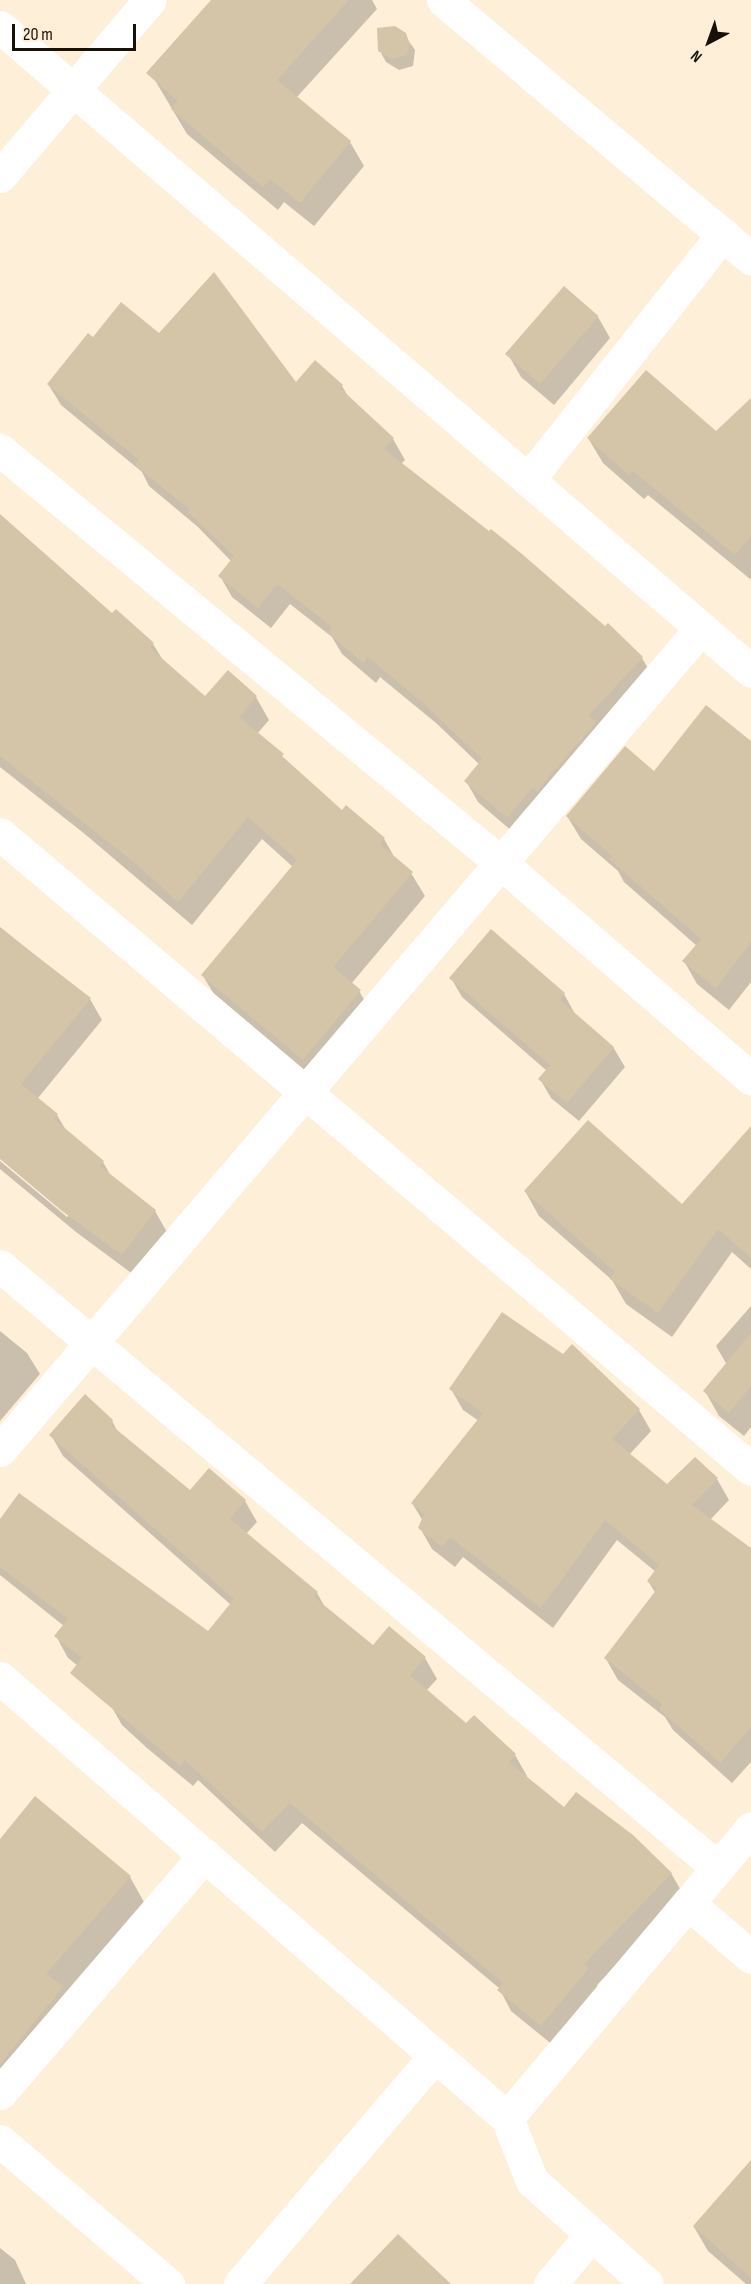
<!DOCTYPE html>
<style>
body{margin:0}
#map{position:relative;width:751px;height:2284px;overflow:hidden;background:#fdefd8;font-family:"Sofia Sans Condensed",sans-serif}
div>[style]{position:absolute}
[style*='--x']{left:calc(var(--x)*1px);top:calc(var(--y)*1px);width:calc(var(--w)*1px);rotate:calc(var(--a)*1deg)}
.shadow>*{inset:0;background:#0003}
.building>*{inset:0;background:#d5c5a8;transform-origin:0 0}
.minor>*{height:33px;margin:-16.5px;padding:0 16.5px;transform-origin:16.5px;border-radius:16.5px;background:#fff}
span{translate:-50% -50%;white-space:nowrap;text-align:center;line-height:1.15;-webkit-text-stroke:6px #fdefd8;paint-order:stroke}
.north{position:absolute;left:679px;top:12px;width:60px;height:60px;-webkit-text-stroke:4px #fdefd8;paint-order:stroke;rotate:221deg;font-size:16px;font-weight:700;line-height:24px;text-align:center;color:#171107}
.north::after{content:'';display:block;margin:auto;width:21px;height:27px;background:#171107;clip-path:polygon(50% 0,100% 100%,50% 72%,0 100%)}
.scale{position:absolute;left:12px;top:24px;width:124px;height:27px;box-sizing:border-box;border:3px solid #171107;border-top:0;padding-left:8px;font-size:18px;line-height:21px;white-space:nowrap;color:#171107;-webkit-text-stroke:4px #fdefd8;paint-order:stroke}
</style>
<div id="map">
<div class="shadow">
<i style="clip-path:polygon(222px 0,372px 0,377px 9px,296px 98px,350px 142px,364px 166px,314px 226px,284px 202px,278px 210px,187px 134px,153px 77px)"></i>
<i style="clip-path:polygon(401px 30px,415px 50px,413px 66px,399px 70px,386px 62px,380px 51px)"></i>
<i style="clip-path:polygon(598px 317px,610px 338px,554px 405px,521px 377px,509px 356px)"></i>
<i style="clip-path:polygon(159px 335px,295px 384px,342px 386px,349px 398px,393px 439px,405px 460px,401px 464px,642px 658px,654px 679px,520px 838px,478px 802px,466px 781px,480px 765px,436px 723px,380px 677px,376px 683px,342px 654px,332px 637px,290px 604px,271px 628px,232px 597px,220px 576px,231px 561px,198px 527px,149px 486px,142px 472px,61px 405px,48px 384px,93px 339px)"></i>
<i style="clip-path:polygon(751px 400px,751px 578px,750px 579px,648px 495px,644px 499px,603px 463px,588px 438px,716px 433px)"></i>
<i style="clip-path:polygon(0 521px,112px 615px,116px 611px,153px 644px,164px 662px,206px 698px,256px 697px,269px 720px,257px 734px,342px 812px,384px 839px,396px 860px,411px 873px,425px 896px,351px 984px,359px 991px,373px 1015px,317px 1082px,217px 999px,203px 976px,293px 867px,262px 839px,192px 925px,86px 835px,0 767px)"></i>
<i style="clip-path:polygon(751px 743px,751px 982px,729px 1010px,697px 984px,684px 961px,697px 946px,624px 882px,618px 871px,581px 839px,567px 816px,654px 773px)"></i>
<i style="clip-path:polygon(0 927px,90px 999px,102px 1020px,38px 1098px,57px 1115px,67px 1132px,103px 1162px,112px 1178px,155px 1211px,167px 1232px,134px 1275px,76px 1232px,0 1169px,0 1161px,67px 1217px,69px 1215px,0 1157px)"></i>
<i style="clip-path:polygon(451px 978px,564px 994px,575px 1014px,613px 1047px,625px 1067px,579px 1121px,551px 1098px,540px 1079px,547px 1071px,462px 997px)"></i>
<i style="clip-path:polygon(751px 1128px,751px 1269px,732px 1252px,672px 1337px,626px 1304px,612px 1280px,539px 1216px,525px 1191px,682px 1206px)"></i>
<i style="clip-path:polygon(751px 1306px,751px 1427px,744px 1436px,719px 1416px,705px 1391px,727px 1365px,716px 1346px)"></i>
<i style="clip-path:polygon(0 1331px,27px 1353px,40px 1374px,0 1421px)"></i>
<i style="clip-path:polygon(451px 1389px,639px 1410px,651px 1431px,629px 1455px,667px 1486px,717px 1479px,729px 1500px,710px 1520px,751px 1550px,751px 1762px,732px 1783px,673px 1730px,665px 1717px,618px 1680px,606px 1659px,656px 1594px,648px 1581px,656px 1572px,617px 1540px,553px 1628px,463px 1557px,455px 1567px,432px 1549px,420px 1528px,423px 1521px,412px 1503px,479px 1421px,463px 1410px)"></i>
<i style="clip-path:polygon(112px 1421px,119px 1434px,191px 1492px,245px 1501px,257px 1522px,246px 1534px,317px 1593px,326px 1609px,373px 1647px,425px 1658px,437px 1679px,426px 1691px,466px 1725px,474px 1717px,515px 1755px,527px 1776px,526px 1778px,564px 1809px,671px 1873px,683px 1894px,597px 1985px,600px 1990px,554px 2046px,511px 2011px,499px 1988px,302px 1823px,275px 1852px,198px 1780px,193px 1786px,147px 1748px,122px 1725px,110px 1704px,107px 1689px,68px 1658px,56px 1636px,64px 1626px,0 1575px,0 1522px,209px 1633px,231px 1605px,63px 1456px,51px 1435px)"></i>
<i style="clip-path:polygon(0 1841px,130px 1877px,144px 1902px,0 2105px)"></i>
<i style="clip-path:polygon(751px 2164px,751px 2284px,746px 2284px,708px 2251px,694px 2227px)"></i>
<i style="clip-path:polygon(0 2248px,15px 2260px,26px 2284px,0 2284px)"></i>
</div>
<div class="building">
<i style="clip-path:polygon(211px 0,349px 0,277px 80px,351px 141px,300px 203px,270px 179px,263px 187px,171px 109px,178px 101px,146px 73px)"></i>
<i style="clip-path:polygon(395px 26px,406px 33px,410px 45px,407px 55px,392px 59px,378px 51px,377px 28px)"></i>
<i style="clip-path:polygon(214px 272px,296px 382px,315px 360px,343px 385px,340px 388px,394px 438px,384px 449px,489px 531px,491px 529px,522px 554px,605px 626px,608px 623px,643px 657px,589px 715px,596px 722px,537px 791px,533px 787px,507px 818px,464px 781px,482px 759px,422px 702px,368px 657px,363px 663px,328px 633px,332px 627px,277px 584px,258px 608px,218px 576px,234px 556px,188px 512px,190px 510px,135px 465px,139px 460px,47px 384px,88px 333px,93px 337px,121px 302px,159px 333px)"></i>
<i style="left:564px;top:286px;width:46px;height:90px;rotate:41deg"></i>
<i style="clip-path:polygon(646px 370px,716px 431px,751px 398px,751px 536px,735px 555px,633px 471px,629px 475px,587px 438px)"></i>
<i style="clip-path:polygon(0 514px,112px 613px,116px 609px,154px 643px,150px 648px,205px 696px,228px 670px,257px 696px,239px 717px,284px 754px,282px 756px,342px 810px,346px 805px,385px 838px,380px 844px,413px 872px,333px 967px,361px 990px,303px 1060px,201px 975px,297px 860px,248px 817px,178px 902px,142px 869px,0 756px)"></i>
<i style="clip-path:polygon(706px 705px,751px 741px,751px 942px,716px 988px,682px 961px,701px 939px,609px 859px,612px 856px,566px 816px,625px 746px,654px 771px)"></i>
<i style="clip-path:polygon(0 928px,91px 998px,21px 1084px,58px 1114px,54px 1119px,104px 1161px,100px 1166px,156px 1210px,122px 1255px,62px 1211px,0 1159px)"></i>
<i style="clip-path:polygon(491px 929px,565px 993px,560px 1000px,614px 1047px,567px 1103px,538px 1079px,550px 1065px,449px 978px)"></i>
<i style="clip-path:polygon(588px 1120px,682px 1204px,751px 1126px,751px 1258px,718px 1229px,658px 1313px,610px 1279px,615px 1272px,524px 1191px)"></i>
<i style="clip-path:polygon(502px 1312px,563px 1354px,572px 1344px,640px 1409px,612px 1439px,667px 1484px,695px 1457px,718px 1478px,692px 1505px,751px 1548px,751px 1727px,720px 1763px,659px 1709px,662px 1704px,604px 1658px,657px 1589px,647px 1581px,659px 1565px,605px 1520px,541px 1608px,450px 1537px,442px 1547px,418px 1528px,424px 1514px,411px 1503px,483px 1413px,449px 1389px)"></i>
<i style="clip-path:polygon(751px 1333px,751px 1386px,729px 1413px,703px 1391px)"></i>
<i style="clip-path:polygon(85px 1394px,113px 1420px,111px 1425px,190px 1490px,209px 1468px,246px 1500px,230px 1519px,318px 1592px,314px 1597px,373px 1645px,389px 1626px,426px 1657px,410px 1675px,466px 1723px,474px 1715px,516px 1754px,509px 1762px,564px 1807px,576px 1792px,633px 1835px,672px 1873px,584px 1964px,589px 1968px,541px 2026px,497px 1990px,503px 1983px,290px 1803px,262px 1832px,185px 1760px,180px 1766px,70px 1673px,82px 1658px,54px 1636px,68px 1619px,0 1567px,0 1519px,19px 1493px,208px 1631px,234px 1599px,49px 1435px)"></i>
<i style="clip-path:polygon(35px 1796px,131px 1876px,46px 1974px,64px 1986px,0 2064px,0 1839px)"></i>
<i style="clip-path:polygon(751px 2160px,751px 2278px,693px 2226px)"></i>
<i style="clip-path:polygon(398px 2234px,451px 2284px,350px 2284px)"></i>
</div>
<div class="minor">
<i style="--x:443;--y:0;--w:402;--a:40"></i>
<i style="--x:0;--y:27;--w:989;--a:40.61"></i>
<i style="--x:0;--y:176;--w:231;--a:-49.6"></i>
<i style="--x:0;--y:450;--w:649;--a:39.5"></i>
<i style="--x:501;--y:863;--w:330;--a:40.8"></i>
<i style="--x:528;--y:480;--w:314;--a:-51.6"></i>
<i style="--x:0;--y:834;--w:983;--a:40.22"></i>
<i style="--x:0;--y:1266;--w:937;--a:39.98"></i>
<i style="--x:0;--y:1450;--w:1080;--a:-49.54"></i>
<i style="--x:0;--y:1678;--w:671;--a:40.95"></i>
<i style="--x:507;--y:2118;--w:68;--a:68.4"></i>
<i style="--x:532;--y:2181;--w:154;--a:41.8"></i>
<i style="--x:688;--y:1903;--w:83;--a:40.6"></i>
<i style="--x:0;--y:2093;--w:314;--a:-49.3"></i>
<i style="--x:507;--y:2118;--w:379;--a:-49.9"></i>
<i style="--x:0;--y:2141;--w:221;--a:40.4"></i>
<i style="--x:240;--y:2284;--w:300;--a:-49.5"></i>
<i style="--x:550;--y:2284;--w:65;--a:-50"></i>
</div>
<div class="north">N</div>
<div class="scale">20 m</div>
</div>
